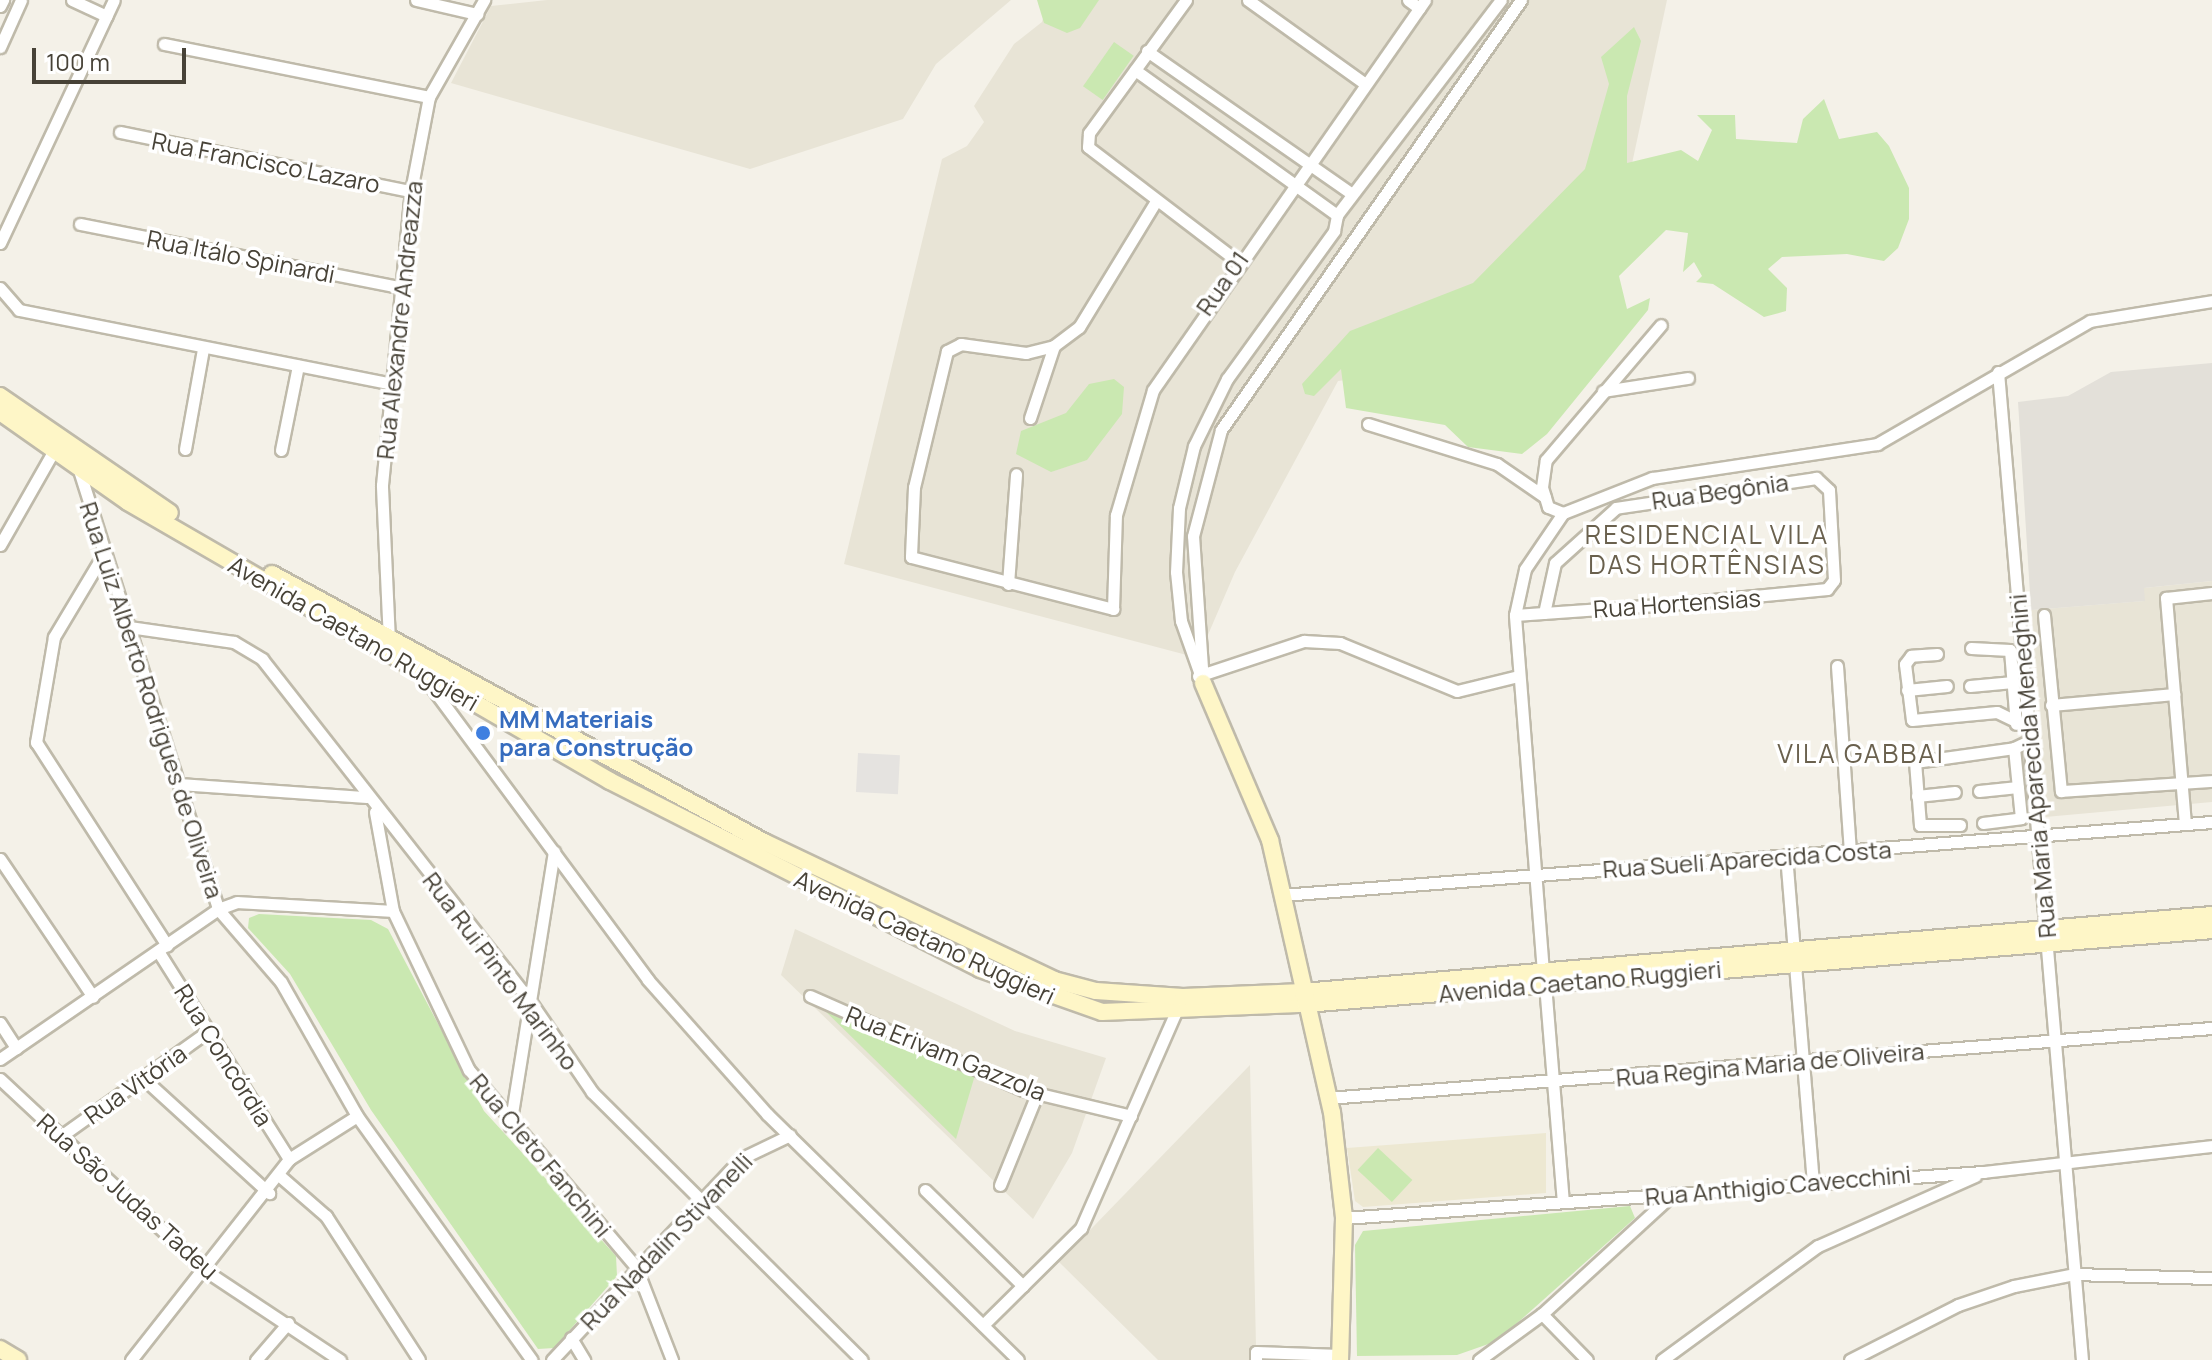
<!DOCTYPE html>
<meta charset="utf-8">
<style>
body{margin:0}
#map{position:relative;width:2212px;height:1360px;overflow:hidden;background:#f4f1e8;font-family:Manrope,sans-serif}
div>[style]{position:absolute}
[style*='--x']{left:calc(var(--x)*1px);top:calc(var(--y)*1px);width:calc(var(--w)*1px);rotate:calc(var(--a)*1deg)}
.residential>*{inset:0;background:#e8e4d6}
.industrial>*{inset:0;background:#e3e0d9}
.education>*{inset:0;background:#ede8d2}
.green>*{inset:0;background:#cae8b1;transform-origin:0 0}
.parking>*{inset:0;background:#e5e3e0;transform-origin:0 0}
.roads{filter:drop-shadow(2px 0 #bfbaaa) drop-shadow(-2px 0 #bfbaaa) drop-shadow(0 2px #bfbaaa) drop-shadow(0 -2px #bfbaaa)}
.street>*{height:11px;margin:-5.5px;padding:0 5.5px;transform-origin:5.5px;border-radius:5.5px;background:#fff}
.secondary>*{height:16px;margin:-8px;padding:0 8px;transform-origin:8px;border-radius:8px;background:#fef6c7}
.dots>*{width:22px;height:22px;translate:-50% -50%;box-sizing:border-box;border:4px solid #fff;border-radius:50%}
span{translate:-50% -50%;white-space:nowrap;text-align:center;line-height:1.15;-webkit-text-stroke:7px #fff;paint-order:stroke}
.street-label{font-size:24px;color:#474237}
.shop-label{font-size:24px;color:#366cbe;font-weight:700}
.left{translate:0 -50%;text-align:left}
.neighbourhood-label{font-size:26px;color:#6a614e;letter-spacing:2px}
.scale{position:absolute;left:32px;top:48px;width:154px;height:36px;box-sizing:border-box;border:4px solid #474237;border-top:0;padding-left:10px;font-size:24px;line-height:28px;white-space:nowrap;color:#474237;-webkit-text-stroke:6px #fff;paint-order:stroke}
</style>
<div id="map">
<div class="residential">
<i style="clip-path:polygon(547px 0,1011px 0,936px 64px,903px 119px,750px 169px,451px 83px,491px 6px)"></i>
<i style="clip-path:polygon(1048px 0,1667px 0,1627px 187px,1390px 374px,1338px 381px,1235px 572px,1198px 658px,844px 564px,942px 159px,967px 146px,984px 122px,974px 106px,1014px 44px,1042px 22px)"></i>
<i style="clip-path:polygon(2212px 581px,2212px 802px,2045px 817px,2031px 610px,2144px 601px,2144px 588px)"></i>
<i style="clip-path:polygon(795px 929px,1015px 1031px,1106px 1058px,1072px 1153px,1033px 1219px,781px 975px)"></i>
<i style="clip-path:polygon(1250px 1065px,1256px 1347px,1251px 1360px,1158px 1360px,1059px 1262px)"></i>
</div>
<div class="industrial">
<i style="clip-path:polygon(2212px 363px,2212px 581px,2144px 588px,2145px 601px,2031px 610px,2018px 402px,2068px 396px,2111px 372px)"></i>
</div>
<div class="education">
<i style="clip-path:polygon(1546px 1133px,1546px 1193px,1363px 1207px,1355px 1201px,1347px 1148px)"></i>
</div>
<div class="green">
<i style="clip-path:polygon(1037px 0,1099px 0,1080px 28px,1067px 33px,1044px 23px)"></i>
<i style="clip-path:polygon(1634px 27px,1641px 41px,1627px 96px,1627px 163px,1681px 150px,1698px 161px,1712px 130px,1697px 115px,1735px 115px,1736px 139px,1797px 143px,1803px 119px,1824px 99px,1839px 139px,1877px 132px,1889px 146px,1909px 188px,1909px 219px,1898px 248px,1884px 261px,1847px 254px,1782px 257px,1768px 269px,1787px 288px,1786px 311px,1764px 317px,1713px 284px,1696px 282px,1702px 276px,1694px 262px,1683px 272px,1688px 233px,1666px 230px,1619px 276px,1627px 309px,1650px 298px,1648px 310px,1547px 434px,1522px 454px,1468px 447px,1445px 425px,1346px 408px,1341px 369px,1314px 396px,1305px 394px,1302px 384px,1350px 331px,1473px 283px,1585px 169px,1609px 84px,1601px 57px)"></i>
<i style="left:1114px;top:42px;width:24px;height:54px;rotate:35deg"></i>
<i style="clip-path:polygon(1114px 379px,1124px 387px,1122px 414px,1087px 460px,1051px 472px,1016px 454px,1021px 431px,1066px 413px,1089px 384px)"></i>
<i style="clip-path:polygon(259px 914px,371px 920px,388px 929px,484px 1111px,616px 1256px,617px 1276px,554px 1348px,538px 1349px,371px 1110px,290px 974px,248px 928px,249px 918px)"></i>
<i style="clip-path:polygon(817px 1003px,975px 1075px,956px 1139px)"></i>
<i style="left:1378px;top:1148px;width:47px;height:30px;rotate:43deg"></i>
<i style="clip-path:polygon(1630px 1206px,1635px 1218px,1497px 1341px,1457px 1355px,1357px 1356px,1355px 1245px,1363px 1231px)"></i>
</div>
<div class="parking">
<i style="left:858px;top:753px;width:42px;height:39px;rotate:3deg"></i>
</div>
<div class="roads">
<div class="street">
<i style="--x:72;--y:0;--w:38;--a:25"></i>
<i style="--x:416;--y:0;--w:63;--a:12.9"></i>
<i style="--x:1186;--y:0;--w:165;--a:126.1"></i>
<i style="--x:1089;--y:133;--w:14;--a:94"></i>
<i style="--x:1088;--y:147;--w:188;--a:37.4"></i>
<i style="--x:1248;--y:0;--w:143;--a:35.6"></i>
<i style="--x:1408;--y:0;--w:14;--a:36"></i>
<i style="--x:0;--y:6;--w:7;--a:-63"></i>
<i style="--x:164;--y:44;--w:270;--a:11.3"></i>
<i style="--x:0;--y:47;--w:51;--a:-65.9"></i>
<i style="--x:1147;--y:51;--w:250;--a:34.9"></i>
<i style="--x:1135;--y:70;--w:249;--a:35.7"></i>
<i style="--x:120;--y:132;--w:297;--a:11.5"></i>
<i style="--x:1156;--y:201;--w:148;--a:121.4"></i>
<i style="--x:1079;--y:327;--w:31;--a:143"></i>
<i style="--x:1054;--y:346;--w:29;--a:166"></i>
<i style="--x:1026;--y:353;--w:66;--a:-172.1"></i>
<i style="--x:961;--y:344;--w:16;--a:153"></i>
<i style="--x:947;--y:351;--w:140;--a:103.6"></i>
<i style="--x:914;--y:487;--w:70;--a:92.5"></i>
<i style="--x:911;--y:557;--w:209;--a:14.4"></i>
<i style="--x:1113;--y:609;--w:94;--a:-88.2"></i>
<i style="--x:1116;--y:515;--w:130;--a:-73.5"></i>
<i style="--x:1153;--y:390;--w:475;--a:-55.1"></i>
<i style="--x:80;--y:224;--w:329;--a:11.2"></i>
<i style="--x:0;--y:243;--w:268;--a:-64.9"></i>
<i style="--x:0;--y:288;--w:29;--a:49"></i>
<i style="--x:19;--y:310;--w:380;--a:11.2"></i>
<i style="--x:1998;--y:372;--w:992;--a:85.14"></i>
<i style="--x:1603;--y:391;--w:86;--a:-8.7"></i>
<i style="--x:1030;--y:418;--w:76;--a:-71.6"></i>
<i style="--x:1368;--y:424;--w:135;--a:17.2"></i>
<i style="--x:1497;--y:464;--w:58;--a:34.5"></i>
<i style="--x:185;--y:449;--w:102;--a:-79.8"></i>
<i style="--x:281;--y:450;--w:86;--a:-78.6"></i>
<i style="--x:79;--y:470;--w:460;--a:72.4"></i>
<i style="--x:218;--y:909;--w:96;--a:49.2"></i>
<i style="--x:281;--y:982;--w:154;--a:60.4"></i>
<i style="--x:357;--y:1116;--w:300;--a:54.4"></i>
<i style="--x:1563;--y:513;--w:16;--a:-158"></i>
<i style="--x:1548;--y:507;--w:21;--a:-107"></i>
<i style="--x:1542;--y:487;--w:27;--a:-82"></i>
<i style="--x:1546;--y:460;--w:177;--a:-49.6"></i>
<i style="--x:0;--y:545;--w:107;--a:-60.3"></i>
<i style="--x:103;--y:555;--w:96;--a:120.9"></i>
<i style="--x:54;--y:637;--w:107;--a:99.7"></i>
<i style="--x:36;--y:742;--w:242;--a:57.2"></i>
<i style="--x:1008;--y:584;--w:110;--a:-85.8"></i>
<i style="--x:1515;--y:615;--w:156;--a:-4"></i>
<i style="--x:1671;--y:604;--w:157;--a:-5.5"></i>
<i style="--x:1827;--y:589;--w:11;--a:-52"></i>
<i style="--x:1834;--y:580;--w:90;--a:-93.2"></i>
<i style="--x:1829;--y:490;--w:18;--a:-137"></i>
<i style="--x:1816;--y:478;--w:202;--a:171.5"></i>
<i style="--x:1616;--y:508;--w:82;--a:138"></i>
<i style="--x:1555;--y:563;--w:51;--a:102.4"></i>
<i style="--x:2044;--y:615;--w:177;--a:84.5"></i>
<i style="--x:2061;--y:791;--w:151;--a:-3.8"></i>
<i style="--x:129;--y:627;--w:106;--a:8.1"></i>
<i style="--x:234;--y:642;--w:33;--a:31"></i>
<i style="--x:262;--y:659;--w:434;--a:51.9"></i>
<i style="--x:530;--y:1001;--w:110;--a:55.7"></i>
<i style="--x:592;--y:1092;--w:380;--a:44.8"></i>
<i style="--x:389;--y:641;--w:156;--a:-92.6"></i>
<i style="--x:382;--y:485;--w:295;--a:-84.4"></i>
<i style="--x:411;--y:191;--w:96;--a:-79.2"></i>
<i style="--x:429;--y:97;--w:112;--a:-60.4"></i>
<i style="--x:1971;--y:648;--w:39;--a:3"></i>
<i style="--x:2010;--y:650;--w:74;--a:85.4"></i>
<i style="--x:1937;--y:654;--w:26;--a:176"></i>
<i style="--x:1911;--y:656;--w:10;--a:127"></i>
<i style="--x:1905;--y:664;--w:56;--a:82.9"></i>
<i style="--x:1912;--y:720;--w:85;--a:-5.4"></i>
<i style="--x:1997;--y:712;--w:34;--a:26"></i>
<i style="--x:1837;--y:666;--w:184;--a:86"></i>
<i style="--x:1198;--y:676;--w:112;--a:-18.3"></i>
<i style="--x:1304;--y:641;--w:36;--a:3"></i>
<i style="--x:1340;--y:643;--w:126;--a:22.3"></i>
<i style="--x:1457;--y:691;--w:63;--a:-13.8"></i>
<i style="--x:424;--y:677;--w:377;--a:53.5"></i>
<i style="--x:648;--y:980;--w:179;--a:48.4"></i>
<i style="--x:767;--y:1114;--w:351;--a:44.4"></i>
<i style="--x:1203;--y:682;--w:146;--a:-93.9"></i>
<i style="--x:1193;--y:536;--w:110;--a:-75.2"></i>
<i style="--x:1221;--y:430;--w:524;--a:-55.1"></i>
<i style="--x:1203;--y:683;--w:66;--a:-109.5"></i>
<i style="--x:1181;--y:621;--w:49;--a:-95.8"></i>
<i style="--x:1176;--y:572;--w:64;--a:-87.3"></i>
<i style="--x:1179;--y:508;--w:64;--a:-76.4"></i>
<i style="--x:1194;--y:446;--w:75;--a:-63.8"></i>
<i style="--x:1227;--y:379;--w:183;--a:-54.1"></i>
<i style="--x:1334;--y:231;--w:16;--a:-79"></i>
<i style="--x:1337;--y:215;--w:270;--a:-52.7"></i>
<i style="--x:1970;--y:686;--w:43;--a:-5.3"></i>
<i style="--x:1907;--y:690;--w:40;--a:-5.7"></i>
<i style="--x:2051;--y:705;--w:124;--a:-5.1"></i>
<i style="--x:179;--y:784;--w:188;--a:4"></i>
<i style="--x:1979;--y:791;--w:39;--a:-6"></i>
<i style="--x:1917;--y:796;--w:38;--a:-6"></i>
<i style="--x:375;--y:812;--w:101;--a:79.7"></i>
<i style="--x:393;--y:911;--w:176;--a:64.5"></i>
<i style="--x:469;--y:1070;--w:258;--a:49.7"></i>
<i style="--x:636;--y:1267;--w:100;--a:68.8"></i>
<i style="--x:1983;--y:823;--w:38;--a:-7"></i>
<i style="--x:2021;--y:818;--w:70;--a:-95.7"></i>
<i style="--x:2014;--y:748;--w:17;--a:-25"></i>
<i style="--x:2185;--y:824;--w:227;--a:-94.8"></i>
<i style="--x:2166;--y:598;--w:46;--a:-6.2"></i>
<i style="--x:1960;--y:825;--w:40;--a:180"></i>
<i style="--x:1920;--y:825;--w:63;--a:-94.5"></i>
<i style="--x:1915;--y:762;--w:100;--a:-8"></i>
<i style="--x:1786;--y:855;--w:326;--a:85.3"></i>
<i style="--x:0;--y:859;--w:166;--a:56"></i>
<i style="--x:1282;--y:895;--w:933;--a:-4.49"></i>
<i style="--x:158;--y:951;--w:246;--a:57.8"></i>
<i style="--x:1543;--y:972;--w:358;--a:-94.5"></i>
<i style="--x:1515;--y:615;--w:47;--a:-77.7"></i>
<i style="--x:1525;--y:569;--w:68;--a:-55.8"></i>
<i style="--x:1563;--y:513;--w:96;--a:-21.5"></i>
<i style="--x:1652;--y:478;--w:228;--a:-8.6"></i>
<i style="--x:1877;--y:444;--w:246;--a:-30"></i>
<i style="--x:2090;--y:321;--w:124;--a:-9.3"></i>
<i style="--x:1545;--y:984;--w:218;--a:85.3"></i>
<i style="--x:810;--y:996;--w:233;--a:23.8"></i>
<i style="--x:1023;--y:1090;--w:111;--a:13.5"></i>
<i style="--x:0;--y:1023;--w:30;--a:57"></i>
<i style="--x:0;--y:1059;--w:265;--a:-34.5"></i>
<i style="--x:218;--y:909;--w:20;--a:-20"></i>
<i style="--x:237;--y:902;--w:156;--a:3.3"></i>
<i style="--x:143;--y:1078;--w:171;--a:42.4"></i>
<i style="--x:0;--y:1079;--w:282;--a:43"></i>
<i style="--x:206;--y:1271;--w:161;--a:33.6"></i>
<i style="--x:1328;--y:1098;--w:887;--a:-4.53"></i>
<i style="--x:510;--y:1126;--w:278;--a:-80.9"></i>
<i style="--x:61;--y:1136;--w:181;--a:-35.5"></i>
<i style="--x:281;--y:1177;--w:60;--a:40.9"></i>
<i style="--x:326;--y:1216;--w:171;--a:57.1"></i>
<i style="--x:1000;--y:1185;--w:98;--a:-67.9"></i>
<i style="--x:925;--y:1190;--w:137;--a:44.4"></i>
<i style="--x:1344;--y:1218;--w:641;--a:-4.12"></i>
<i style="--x:1983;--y:1172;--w:230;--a:-6.5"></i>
<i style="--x:1542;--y:1314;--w:64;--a:45.6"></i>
<i style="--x:983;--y:1325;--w:138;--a:-44.7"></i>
<i style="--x:1081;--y:1228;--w:244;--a:-66.3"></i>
<i style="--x:571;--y:1338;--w:26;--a:59"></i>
<i style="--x:131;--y:1360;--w:256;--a:-51.8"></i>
<i style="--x:289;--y:1159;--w:80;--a:-32.3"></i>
<i style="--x:256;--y:1360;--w:49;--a:-49.1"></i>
<i style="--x:552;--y:1360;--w:277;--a:-46.8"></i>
<i style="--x:742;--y:1158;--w:53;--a:-25.6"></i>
<i style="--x:1256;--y:1360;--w:8;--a:-90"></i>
<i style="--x:1256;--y:1352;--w:84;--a:2"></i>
<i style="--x:1479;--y:1360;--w:78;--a:-36.1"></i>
<i style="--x:1542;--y:1314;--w:178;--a:-42.5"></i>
<i style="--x:1662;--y:1360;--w:193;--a:-36.2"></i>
<i style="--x:1818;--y:1246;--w:172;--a:-24"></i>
<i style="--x:1850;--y:1360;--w:121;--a:-27"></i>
<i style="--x:1958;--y:1305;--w:59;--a:-18.7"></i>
<i style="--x:2014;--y:1286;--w:61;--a:-11.3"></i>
<i style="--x:2074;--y:1274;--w:138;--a:1.7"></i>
</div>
<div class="secondary">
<i style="--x:0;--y:396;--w:206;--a:34.5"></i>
<i style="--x:0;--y:412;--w:156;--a:35.1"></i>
<i style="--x:128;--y:502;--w:557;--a:30.06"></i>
<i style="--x:610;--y:781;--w:415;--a:26.9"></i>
<i style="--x:980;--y:969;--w:129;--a:19.4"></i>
<i style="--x:1102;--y:1012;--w:203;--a:-2.3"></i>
<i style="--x:1305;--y:1004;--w:910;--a:-4.66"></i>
<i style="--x:272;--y:574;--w:560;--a:28.58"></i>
<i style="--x:764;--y:842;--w:321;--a:25.4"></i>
<i style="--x:1054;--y:980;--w:43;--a:14.7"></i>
<i style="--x:1096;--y:991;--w:87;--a:3.9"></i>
<i style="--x:1183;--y:997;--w:120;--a:-2.4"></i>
<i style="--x:1303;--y:992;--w:912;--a:-4.84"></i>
<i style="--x:1203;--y:683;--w:171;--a:66.9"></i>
<i style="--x:1270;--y:840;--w:279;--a:77.2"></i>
<i style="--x:1332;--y:1112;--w:107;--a:83.5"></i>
<i style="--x:1344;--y:1218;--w:142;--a:91.6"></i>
<i style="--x:0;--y:1349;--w:21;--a:31"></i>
</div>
</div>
<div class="dots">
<i style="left:483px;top:733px;background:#3f7fe0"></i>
</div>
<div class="street-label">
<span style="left:266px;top:162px;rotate:11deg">Rua Francisco Lazaro</span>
<span style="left:241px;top:256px;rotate:11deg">Rua Itálo Spinardi</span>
<span style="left:1222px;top:283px;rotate:-55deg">Rua 01</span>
<span style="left:399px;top:320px;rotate:-84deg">Rua Alexandre Andreazza</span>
<span style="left:1720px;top:491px;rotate:-8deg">Rua Begônia</span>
<span style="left:1677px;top:603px;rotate:-4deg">Rua Hortensias</span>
<span style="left:354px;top:633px;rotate:30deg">Avenida Caetano Ruggieri</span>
<span style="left:152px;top:700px;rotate:72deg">Rua Luiz Alberto Rodrigues de Oliveira</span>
<span style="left:2032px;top:766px;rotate:-95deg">Rua Maria Aparecida Meneghini</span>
<span style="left:1747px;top:859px;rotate:-4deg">Rua Sueli Aparecida Costa</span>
<span style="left:925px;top:937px;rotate:25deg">Avenida Caetano Ruggieri</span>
<span style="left:501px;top:971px;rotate:53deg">Rua Rui Pinto Marinho</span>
<span style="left:1580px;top:981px;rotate:-5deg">Avenida Caetano Ruggieri</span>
<span style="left:946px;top:1053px;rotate:22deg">Rua Erivam Gazzola</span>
<span style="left:224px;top:1055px;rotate:58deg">Rua Concórdia</span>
<span style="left:1770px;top:1064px;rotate:-5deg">Rua Regina Maria de Oliveira</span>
<span style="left:135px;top:1084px;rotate:-35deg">Rua Vitória</span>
<span style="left:541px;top:1155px;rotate:50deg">Rua Cleto Fanchini</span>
<span style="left:1778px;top:1185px;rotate:-5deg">Rua Anthigio Cavecchini</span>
<span style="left:128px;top:1196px;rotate:42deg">Rua São Judas Tadeu</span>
<span style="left:666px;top:1241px;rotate:-46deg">Rua Nadalin Stivanelli</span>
</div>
<div class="shop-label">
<span class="left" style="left:499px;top:733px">MM Materiais<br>para Construção</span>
</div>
<div class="neighbourhood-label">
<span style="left:1707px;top:550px">RESIDENCIAL VILA<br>DAS HORTÊNSIAS</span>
<span style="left:1861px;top:754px">VILA GABBAI</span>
</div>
<div class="scale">100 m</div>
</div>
